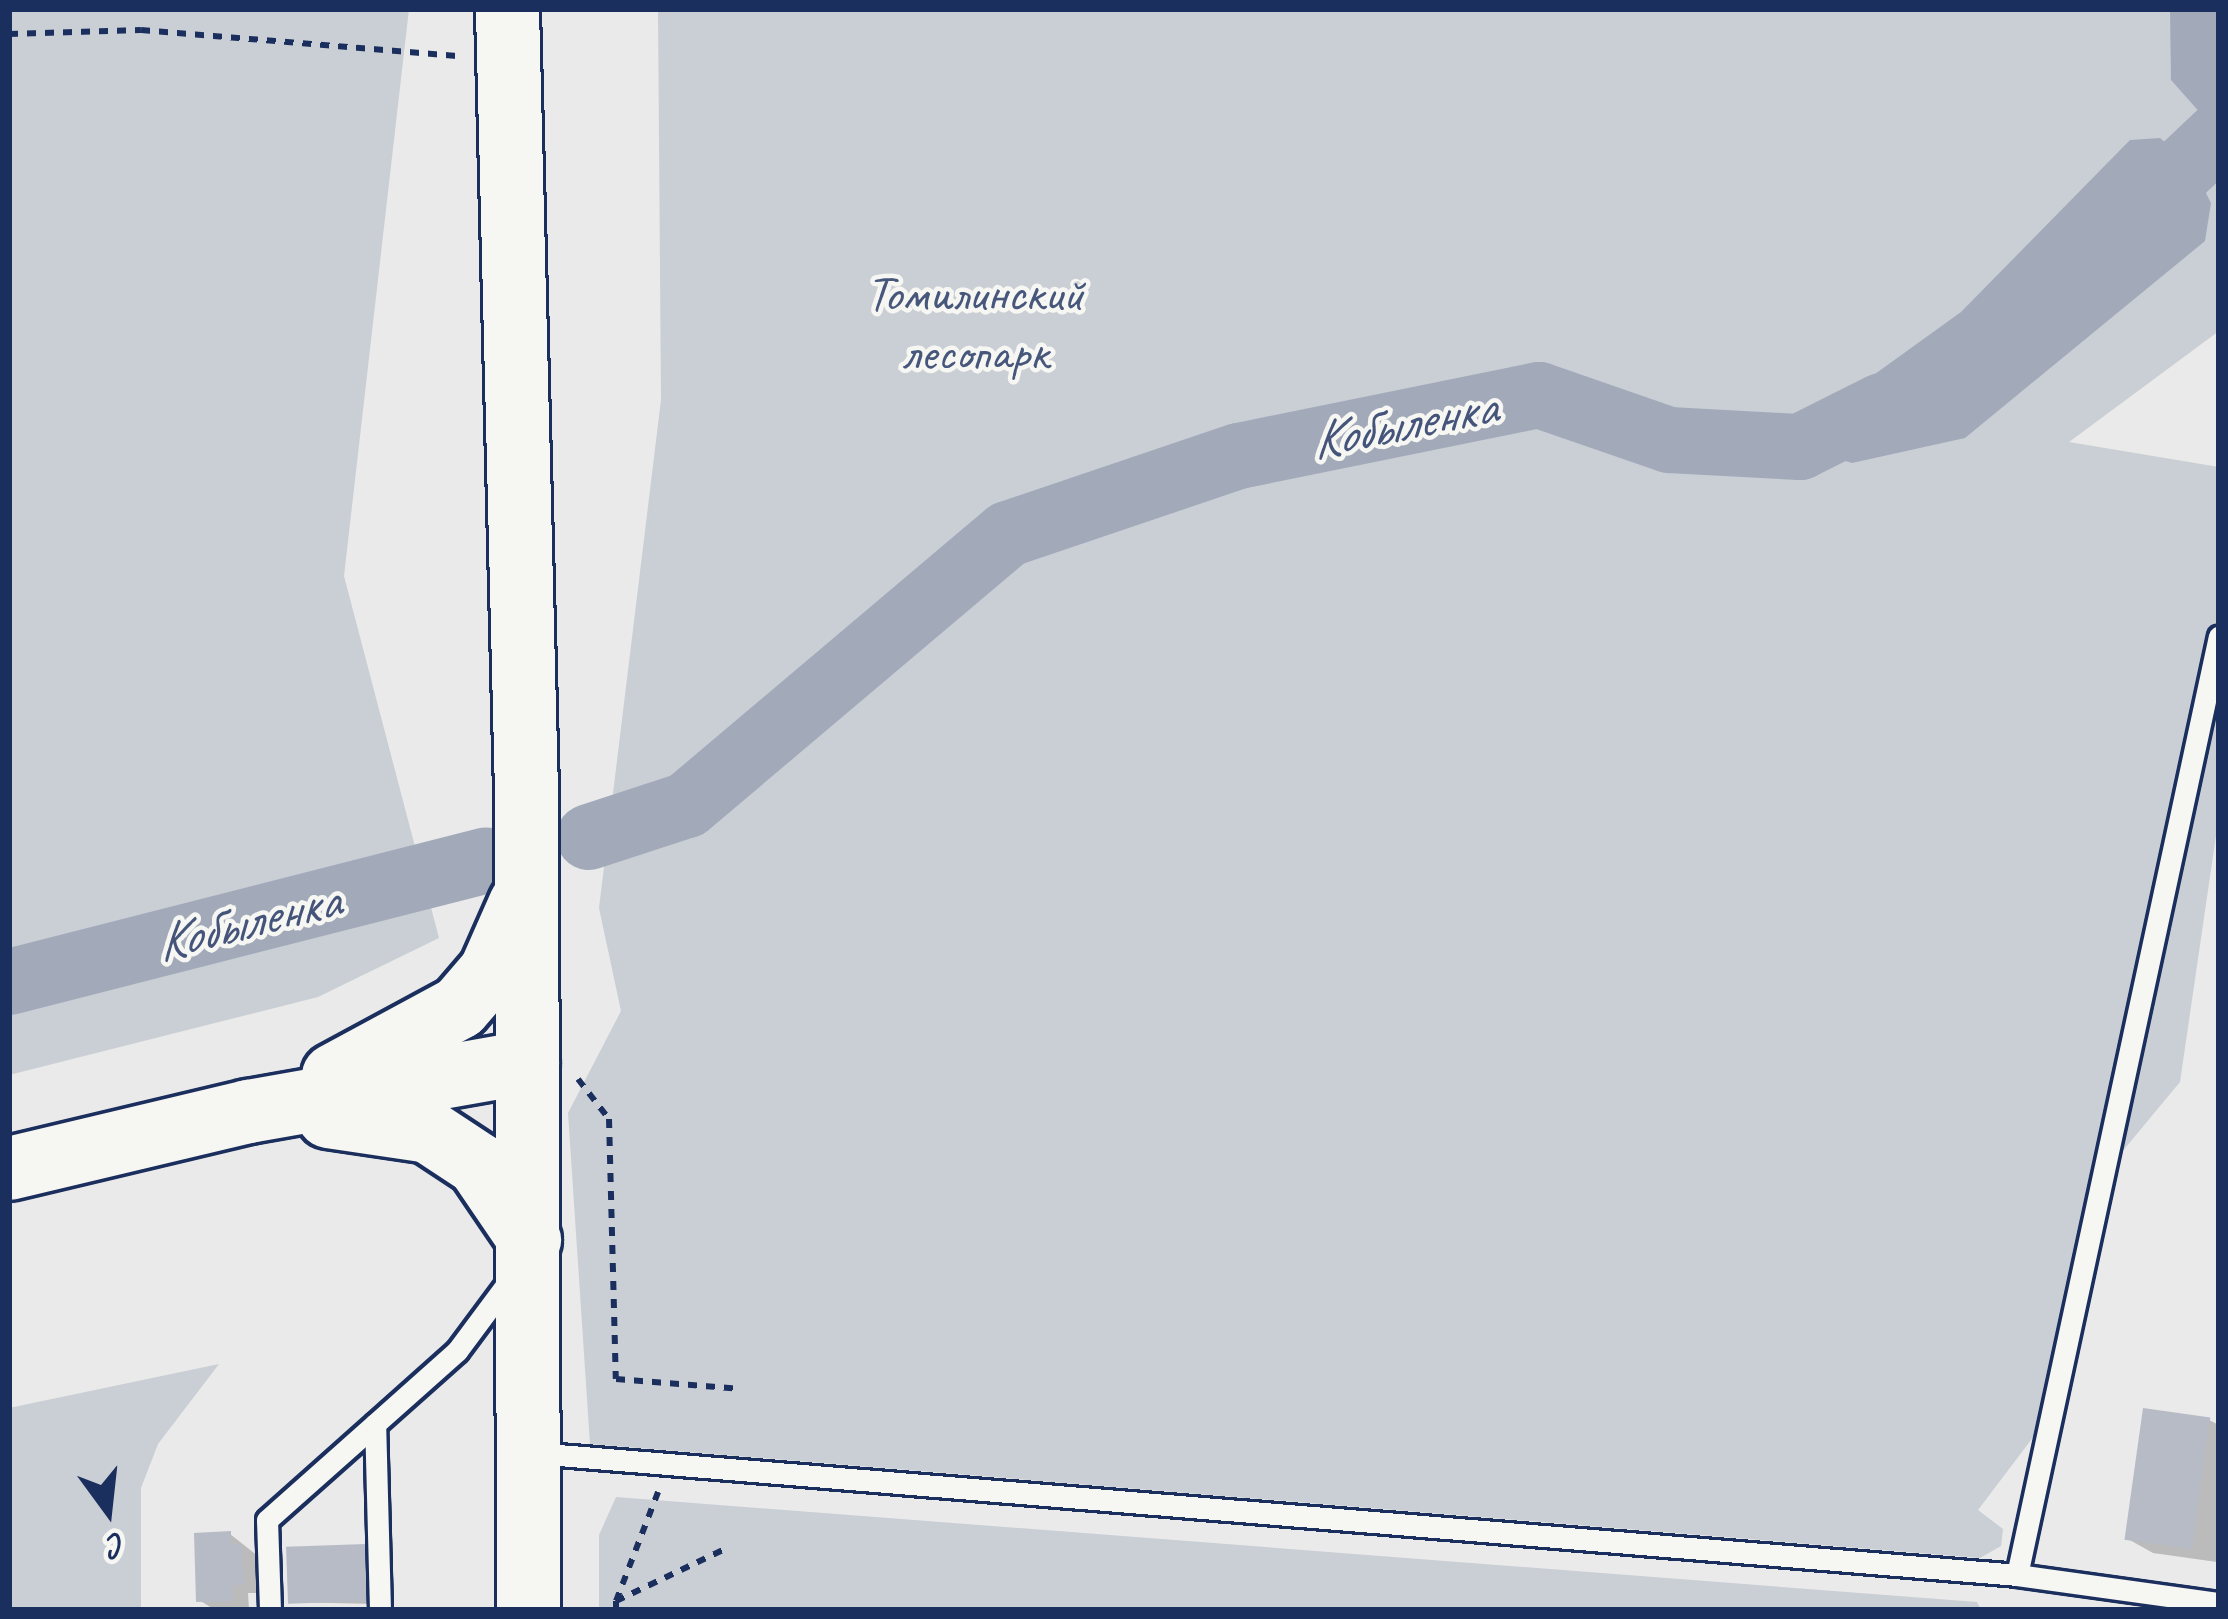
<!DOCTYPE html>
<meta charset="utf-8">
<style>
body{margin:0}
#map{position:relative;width:2228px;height:1619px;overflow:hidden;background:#e9eae9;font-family:Caveat,sans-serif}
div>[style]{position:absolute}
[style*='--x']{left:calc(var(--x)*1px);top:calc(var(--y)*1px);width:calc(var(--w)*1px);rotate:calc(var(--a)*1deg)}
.green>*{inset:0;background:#caced5}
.water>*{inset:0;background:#a2aaba}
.shadow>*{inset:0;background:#0003}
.river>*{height:66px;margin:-33px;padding:0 33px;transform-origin:33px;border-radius:33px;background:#a2aaba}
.building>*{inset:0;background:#b6bbc6;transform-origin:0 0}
.path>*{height:6px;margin-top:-3px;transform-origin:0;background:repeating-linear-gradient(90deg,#1b2f5e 0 9px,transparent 0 18px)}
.roads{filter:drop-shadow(3px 0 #1b2f5e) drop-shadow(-3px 0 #1b2f5e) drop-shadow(0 3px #1b2f5e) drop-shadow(0 -3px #1b2f5e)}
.lane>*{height:21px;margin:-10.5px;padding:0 10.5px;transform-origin:10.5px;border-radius:10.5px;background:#f6f6f2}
.secondary>*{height:63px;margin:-31.5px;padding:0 31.5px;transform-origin:31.5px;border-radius:31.5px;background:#f6f6f2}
span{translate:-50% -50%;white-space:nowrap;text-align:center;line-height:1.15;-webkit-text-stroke:9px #f6f6f2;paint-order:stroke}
.park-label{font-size:51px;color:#47577c}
.water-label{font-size:54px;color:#44547a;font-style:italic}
.frame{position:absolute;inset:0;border:12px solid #1b2f5e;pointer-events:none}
.north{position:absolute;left:48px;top:1451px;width:120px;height:120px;-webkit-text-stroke:9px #f6f6f2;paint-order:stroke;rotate:165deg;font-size:33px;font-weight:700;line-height:48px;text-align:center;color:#1b2f5e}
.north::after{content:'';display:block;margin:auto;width:42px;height:54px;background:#1b2f5e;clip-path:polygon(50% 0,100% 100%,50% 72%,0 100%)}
</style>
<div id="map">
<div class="green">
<i style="clip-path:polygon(9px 9px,409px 9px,344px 576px,439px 938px,318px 997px,9px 1075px)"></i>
<i style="clip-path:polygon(658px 9px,2219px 9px,2219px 331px,2069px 442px,2219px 467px,2219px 815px,2180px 1082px,2121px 1153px,2037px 1432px,1978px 1510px,2003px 1529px,2001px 1546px,1980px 1558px,590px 1444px,568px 1113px,621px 1011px,599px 908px,661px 400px)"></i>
<i style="clip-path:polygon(219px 1364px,158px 1444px,141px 1488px,141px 1610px,9px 1610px,9px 1408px)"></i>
<i style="clip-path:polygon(616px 1497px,1977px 1602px,1981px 1610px,599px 1610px,599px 1535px)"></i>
</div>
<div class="water">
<i style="clip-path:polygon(2170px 9px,2219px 9px,2219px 134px,2171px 80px)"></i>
<i style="clip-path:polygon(2160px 138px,2192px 165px,2211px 203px,2205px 241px,1965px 438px,1852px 463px,1800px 447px,1850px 392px,1961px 312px,2130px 140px)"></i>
</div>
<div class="shadow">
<i style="clip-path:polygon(2209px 1420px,2219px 1425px,2217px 1562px,2153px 1553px,2128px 1539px)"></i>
<i style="clip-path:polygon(230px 1534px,258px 1556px,259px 1593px,248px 1593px,249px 1609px,215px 1610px,199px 1600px)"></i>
<i style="clip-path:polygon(365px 1547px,373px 1551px,374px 1604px,291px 1602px)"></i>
</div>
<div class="river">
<i style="--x:2126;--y:223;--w:128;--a:-43.4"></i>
<i style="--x:589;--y:837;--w:103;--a:-18.1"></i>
<i style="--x:687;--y:805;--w:420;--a:-40.2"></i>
<i style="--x:1008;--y:534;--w:244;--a:-18.7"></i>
<i style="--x:1239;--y:456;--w:306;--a:-11.5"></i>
<i style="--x:1539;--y:395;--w:138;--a:19.1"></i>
<i style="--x:1669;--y:440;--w:131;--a:3.1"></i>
<i style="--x:1800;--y:447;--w:92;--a:-26.6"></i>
<i style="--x:9;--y:982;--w:492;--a:-14.3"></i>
</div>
<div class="building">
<i style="left:2143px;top:1408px;width:68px;height:133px;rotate:8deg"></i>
<i style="clip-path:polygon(231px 1531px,231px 1544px,242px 1544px,244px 1585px,233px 1585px,233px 1601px,196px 1602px,194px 1533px)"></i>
<i style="left:366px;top:1544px;width:57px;height:80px;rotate:88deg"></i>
</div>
<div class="path">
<i style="--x:9;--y:34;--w:132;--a:-1.7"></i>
<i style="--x:141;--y:30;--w:317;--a:4.7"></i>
<i style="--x:578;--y:1079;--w:51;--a:52.2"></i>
<i style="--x:609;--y:1119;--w:260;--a:88.5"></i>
<i style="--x:616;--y:1379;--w:123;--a:4.6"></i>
<i style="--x:616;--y:1601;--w:117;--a:-68.9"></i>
<i style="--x:616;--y:1610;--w:9;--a:-90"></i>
<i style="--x:616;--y:1601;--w:123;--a:-25.5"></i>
</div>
<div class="roads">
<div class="lane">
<i style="--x:534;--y:1453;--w:1488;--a:4.7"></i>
<i style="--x:2017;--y:1575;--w:204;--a:7.9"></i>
<i style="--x:2017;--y:1575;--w:960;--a:-77.86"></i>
<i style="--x:270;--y:1610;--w:90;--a:-91.9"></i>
<i style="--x:267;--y:1520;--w:144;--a:-41.6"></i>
<i style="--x:380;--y:1610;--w:186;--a:-91.5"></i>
<i style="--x:375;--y:1424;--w:110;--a:-41.7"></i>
<i style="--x:457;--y:1351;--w:87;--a:-53.4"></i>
</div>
<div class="secondary">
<i style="--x:507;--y:9;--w:784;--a:88.61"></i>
<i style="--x:526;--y:793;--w:817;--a:89.86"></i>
<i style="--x:333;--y:1075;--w:143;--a:-28.4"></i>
<i style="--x:459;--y:1007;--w:48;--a:-49.3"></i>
<i style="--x:490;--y:971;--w:74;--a:-66.2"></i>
<i style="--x:328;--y:1116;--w:101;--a:8.5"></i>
<i style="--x:428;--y:1131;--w:60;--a:33.4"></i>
<i style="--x:478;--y:1164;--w:91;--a:55.8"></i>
<i style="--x:9;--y:1168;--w:246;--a:-13.4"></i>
<i style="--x:248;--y:1111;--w:283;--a:-10"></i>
</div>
</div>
<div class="park-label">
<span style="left:975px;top:323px">Томилинский<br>лесопарк</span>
</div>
<div class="water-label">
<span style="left:1403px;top:423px;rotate:-11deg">Кобыленка</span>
<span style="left:247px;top:921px;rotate:-14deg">Кобыленка</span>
</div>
<div class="frame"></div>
<div class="north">С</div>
</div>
